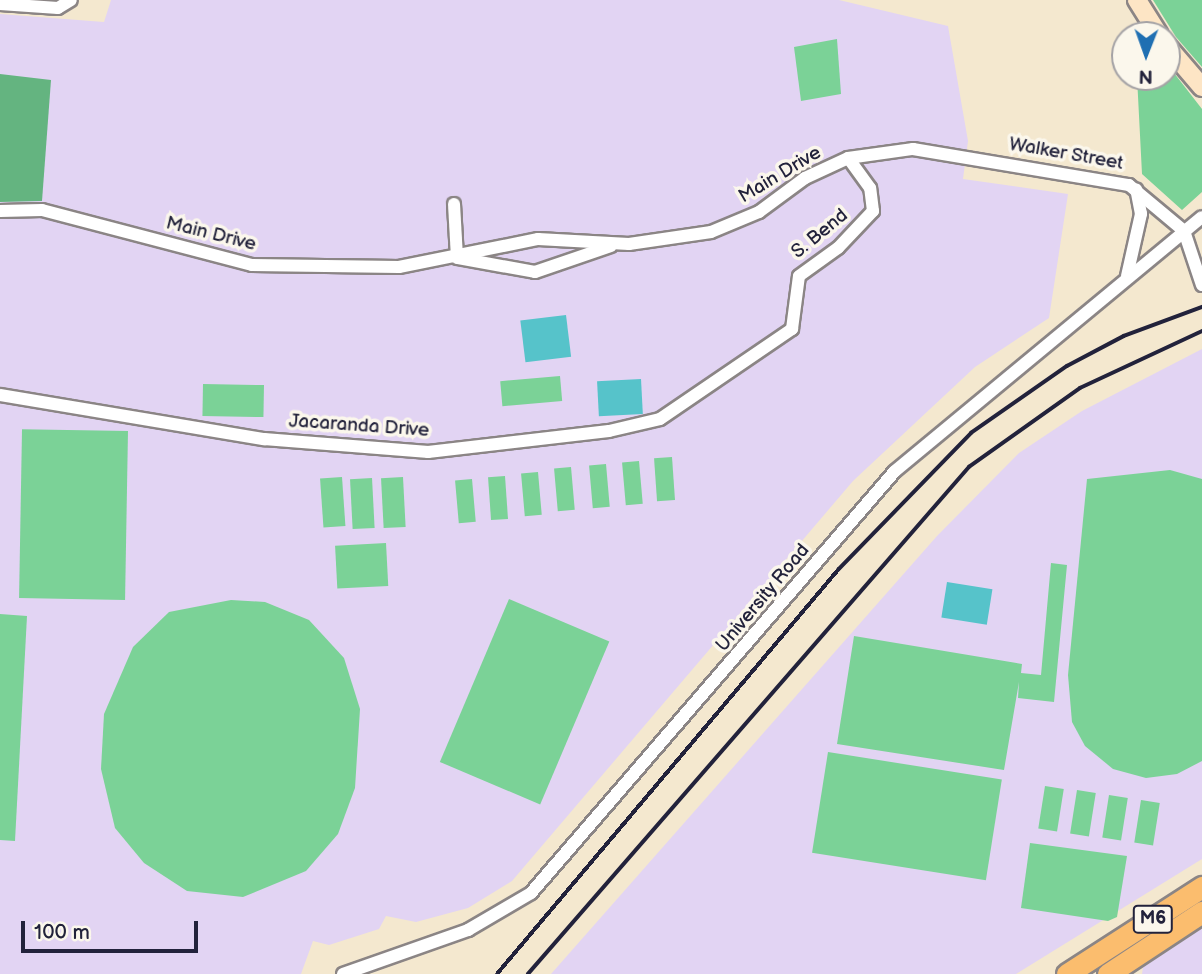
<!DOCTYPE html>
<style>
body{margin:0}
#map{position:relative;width:1202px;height:974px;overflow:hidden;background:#f4e8cf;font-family:"Balsamiq Sans",sans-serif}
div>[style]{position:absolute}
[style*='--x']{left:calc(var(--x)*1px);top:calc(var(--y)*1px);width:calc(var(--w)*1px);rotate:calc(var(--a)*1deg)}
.built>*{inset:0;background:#e2d4f3}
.green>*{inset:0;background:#7bd297;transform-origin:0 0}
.forest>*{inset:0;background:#64b480}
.water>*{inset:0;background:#56c3ca;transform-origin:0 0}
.roads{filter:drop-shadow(2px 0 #8b8585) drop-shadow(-2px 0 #8b8585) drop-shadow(0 2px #8b8585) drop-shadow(0 -2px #8b8585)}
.minor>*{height:12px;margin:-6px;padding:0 6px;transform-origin:6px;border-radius:6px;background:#fff}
.secondary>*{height:18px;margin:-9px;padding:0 9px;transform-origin:9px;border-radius:9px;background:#fde5c5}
.primary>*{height:21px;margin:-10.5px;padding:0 10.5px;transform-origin:10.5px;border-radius:10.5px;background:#fbbd6e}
.rail>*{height:3.5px;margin:-1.75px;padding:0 1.75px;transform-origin:1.75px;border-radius:1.75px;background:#22223b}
span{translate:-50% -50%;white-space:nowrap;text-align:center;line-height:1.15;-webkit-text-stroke:7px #fbf7ec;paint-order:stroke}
.shield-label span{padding:2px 5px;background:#fbf7ec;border:2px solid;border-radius:5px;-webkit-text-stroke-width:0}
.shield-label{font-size:18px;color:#22223b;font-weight:700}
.street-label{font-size:19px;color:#22223b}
.north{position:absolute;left:1111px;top:21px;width:70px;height:70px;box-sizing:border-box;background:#fbf7ec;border:2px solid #a4a2a5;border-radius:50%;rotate:181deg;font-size:19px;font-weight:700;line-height:28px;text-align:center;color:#22223b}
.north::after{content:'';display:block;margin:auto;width:24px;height:32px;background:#1f6fb2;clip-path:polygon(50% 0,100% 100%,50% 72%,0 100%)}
.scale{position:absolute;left:21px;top:921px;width:177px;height:32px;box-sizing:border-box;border:4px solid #22223b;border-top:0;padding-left:9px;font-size:21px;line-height:24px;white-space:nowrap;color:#22223b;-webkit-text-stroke:5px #fbf7ec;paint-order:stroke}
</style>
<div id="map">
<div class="built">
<i style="clip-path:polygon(111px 0,839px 0,948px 26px,968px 141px,963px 179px,1068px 194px,1049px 318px,975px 367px,853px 481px,512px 881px,468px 908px,416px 922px,386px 916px,379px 929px,329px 945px,313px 941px,301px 974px,0 974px,0 14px,104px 22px)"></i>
<i style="clip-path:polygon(1202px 349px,1202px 859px,1016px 974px,551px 974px,937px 536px,1019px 453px,1082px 411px)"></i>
<i style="clip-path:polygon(1202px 928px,1202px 974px,1142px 974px,1143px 967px)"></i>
</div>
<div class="green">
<i style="clip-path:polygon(1153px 0,1202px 0,1202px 67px,1176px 37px)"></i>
<i style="clip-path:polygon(837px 39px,841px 94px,801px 101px,794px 47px)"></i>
<i style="clip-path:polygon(1167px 64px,1202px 109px,1202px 192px,1182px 210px,1142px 174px,1137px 77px,1167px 77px)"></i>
<i style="left:560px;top:376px;width:25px;height:60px;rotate:85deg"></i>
<i style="left:203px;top:384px;width:61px;height:32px;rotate:1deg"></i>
<i style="left:128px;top:431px;width:169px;height:106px;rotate:91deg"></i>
<i style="left:672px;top:457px;width:43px;height:18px;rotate:86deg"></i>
<i style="left:639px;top:461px;width:43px;height:17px;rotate:85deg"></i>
<i style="left:606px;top:464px;width:43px;height:17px;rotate:85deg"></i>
<i style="left:571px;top:467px;width:43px;height:17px;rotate:85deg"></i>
<i style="clip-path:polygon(1170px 470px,1202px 479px,1202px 761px,1177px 774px,1146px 778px,1113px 769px,1085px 746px,1072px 722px,1068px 675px,1087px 479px)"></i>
<i style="left:538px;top:472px;width:43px;height:17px;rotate:85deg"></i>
<i style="left:505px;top:476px;width:43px;height:17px;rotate:86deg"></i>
<i style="left:342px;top:477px;width:49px;height:22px;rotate:86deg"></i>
<i style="left:403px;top:477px;width:50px;height:22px;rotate:87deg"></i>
<i style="left:372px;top:478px;width:50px;height:22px;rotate:87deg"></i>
<i style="left:472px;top:479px;width:43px;height:17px;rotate:85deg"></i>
<i style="left:386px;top:543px;width:43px;height:51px;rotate:87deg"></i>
<i style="clip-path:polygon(1051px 563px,1067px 565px,1054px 702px,1018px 698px,1019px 682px,1004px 770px,837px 744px,854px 636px,1022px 664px,1021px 673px,1041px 675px)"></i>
<i style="left:509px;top:599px;width:109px;height:177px;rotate:23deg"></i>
<i style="clip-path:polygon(231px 600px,265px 602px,309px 620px,344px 658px,360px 709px,355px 788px,338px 834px,306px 871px,243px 897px,187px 891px,144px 863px,115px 828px,101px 769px,104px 714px,133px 647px,169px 612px)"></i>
<i style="clip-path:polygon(0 614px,27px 616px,15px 841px,0 840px)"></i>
<i style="left:828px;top:752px;width:176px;height:102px;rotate:9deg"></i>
<i style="left:1045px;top:786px;width:19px;height:43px;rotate:9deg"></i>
<i style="left:1077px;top:790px;width:19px;height:44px;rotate:9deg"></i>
<i style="left:1109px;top:795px;width:19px;height:43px;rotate:9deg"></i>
<i style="left:1141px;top:800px;width:19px;height:43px;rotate:9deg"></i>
<i style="clip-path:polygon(1030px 843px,1127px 856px,1117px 917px,1108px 921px,1021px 908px)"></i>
</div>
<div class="forest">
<i style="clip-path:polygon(0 74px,51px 80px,42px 201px,0 202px)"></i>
</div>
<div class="water">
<i style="left:566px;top:315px;width:42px;height:46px;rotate:83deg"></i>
<i style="left:641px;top:379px;width:35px;height:44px;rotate:87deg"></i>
<i style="left:947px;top:582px;width:46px;height:36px;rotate:9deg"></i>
</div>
<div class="roads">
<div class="minor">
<i style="--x:0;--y:4;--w:58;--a:3.9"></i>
<i style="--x:58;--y:8;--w:15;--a:-32"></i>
<i style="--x:454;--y:204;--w:54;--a:86.8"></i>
<i style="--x:0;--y:211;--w:42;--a:-1.4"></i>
<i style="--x:42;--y:210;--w:217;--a:14.7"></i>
<i style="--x:252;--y:265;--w:147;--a:0.8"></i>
<i style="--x:399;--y:267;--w:142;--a:-11.4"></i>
<i style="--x:538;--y:239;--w:91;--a:3.1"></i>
<i style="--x:629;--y:244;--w:83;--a:-8.3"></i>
<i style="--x:711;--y:232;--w:52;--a:-22.6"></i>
<i style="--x:759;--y:212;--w:57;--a:-36.5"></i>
<i style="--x:805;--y:178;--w:47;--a:-24.9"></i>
<i style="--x:848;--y:158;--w:66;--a:-7.9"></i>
<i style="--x:913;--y:149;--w:219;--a:9.5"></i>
<i style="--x:1129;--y:185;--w:72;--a:39.9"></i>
<i style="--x:1184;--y:231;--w:57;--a:71.6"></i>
<i style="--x:458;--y:258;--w:78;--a:10.3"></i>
<i style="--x:535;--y:272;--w:80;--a:-18.9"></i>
<i style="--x:1127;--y:276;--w:64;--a:-77.3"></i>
<i style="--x:1141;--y:214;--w:25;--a:-101"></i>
<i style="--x:0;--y:395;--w:268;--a:9.5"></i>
<i style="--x:264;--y:439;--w:165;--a:4.5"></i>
<i style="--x:428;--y:452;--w:182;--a:-6.6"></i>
<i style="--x:609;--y:431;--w:52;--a:-13.2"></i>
<i style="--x:660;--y:419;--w:160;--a:-34.3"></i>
<i style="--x:792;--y:329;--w:53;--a:-82.5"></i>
<i style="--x:799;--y:276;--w:48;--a:-35.7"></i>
<i style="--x:838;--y:248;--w:51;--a:-46.6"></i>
<i style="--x:873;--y:211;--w:23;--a:-97"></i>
<i style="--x:870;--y:188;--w:37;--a:-126"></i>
<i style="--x:343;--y:974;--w:133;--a:-19.4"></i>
<i style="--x:468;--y:930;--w:73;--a:-30.4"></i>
<i style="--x:531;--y:893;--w:557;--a:-49.22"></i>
<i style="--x:895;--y:471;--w:398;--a:-39.6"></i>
</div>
<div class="secondary">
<i style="--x:1137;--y:0;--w:41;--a:57.8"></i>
<i style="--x:1167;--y:46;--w:54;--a:49.5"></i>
</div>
<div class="primary">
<i style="--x:1067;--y:974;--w:161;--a:-32.8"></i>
<i style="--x:1108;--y:974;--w:113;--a:-33.4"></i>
</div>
</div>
<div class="rail">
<i style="--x:497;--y:974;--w:529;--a:-49.83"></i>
<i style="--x:838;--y:570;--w:191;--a:-45.8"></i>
<i style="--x:971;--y:433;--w:117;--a:-34.9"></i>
<i style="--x:1067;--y:366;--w:64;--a:-27.8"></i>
<i style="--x:1124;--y:336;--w:83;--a:-20.4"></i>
<i style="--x:528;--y:974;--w:672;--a:-48.98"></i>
<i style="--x:969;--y:467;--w:136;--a:-35.4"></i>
<i style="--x:1080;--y:388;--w:135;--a:-25"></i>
</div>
<div class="shield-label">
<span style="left:1153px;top:919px">M6</span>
</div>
<div class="street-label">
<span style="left:1066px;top:154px;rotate:10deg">Walker Street</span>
<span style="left:780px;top:175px;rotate:-31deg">Main Drive</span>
<span style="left:211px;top:234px;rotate:14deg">Main Drive</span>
<span style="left:820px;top:234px;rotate:-39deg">S. Bend</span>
<span style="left:359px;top:426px;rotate:4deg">Jacaranda Drive</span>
<span style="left:763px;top:598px;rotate:-50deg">University Road</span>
</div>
<div class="north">N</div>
<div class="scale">100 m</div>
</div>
